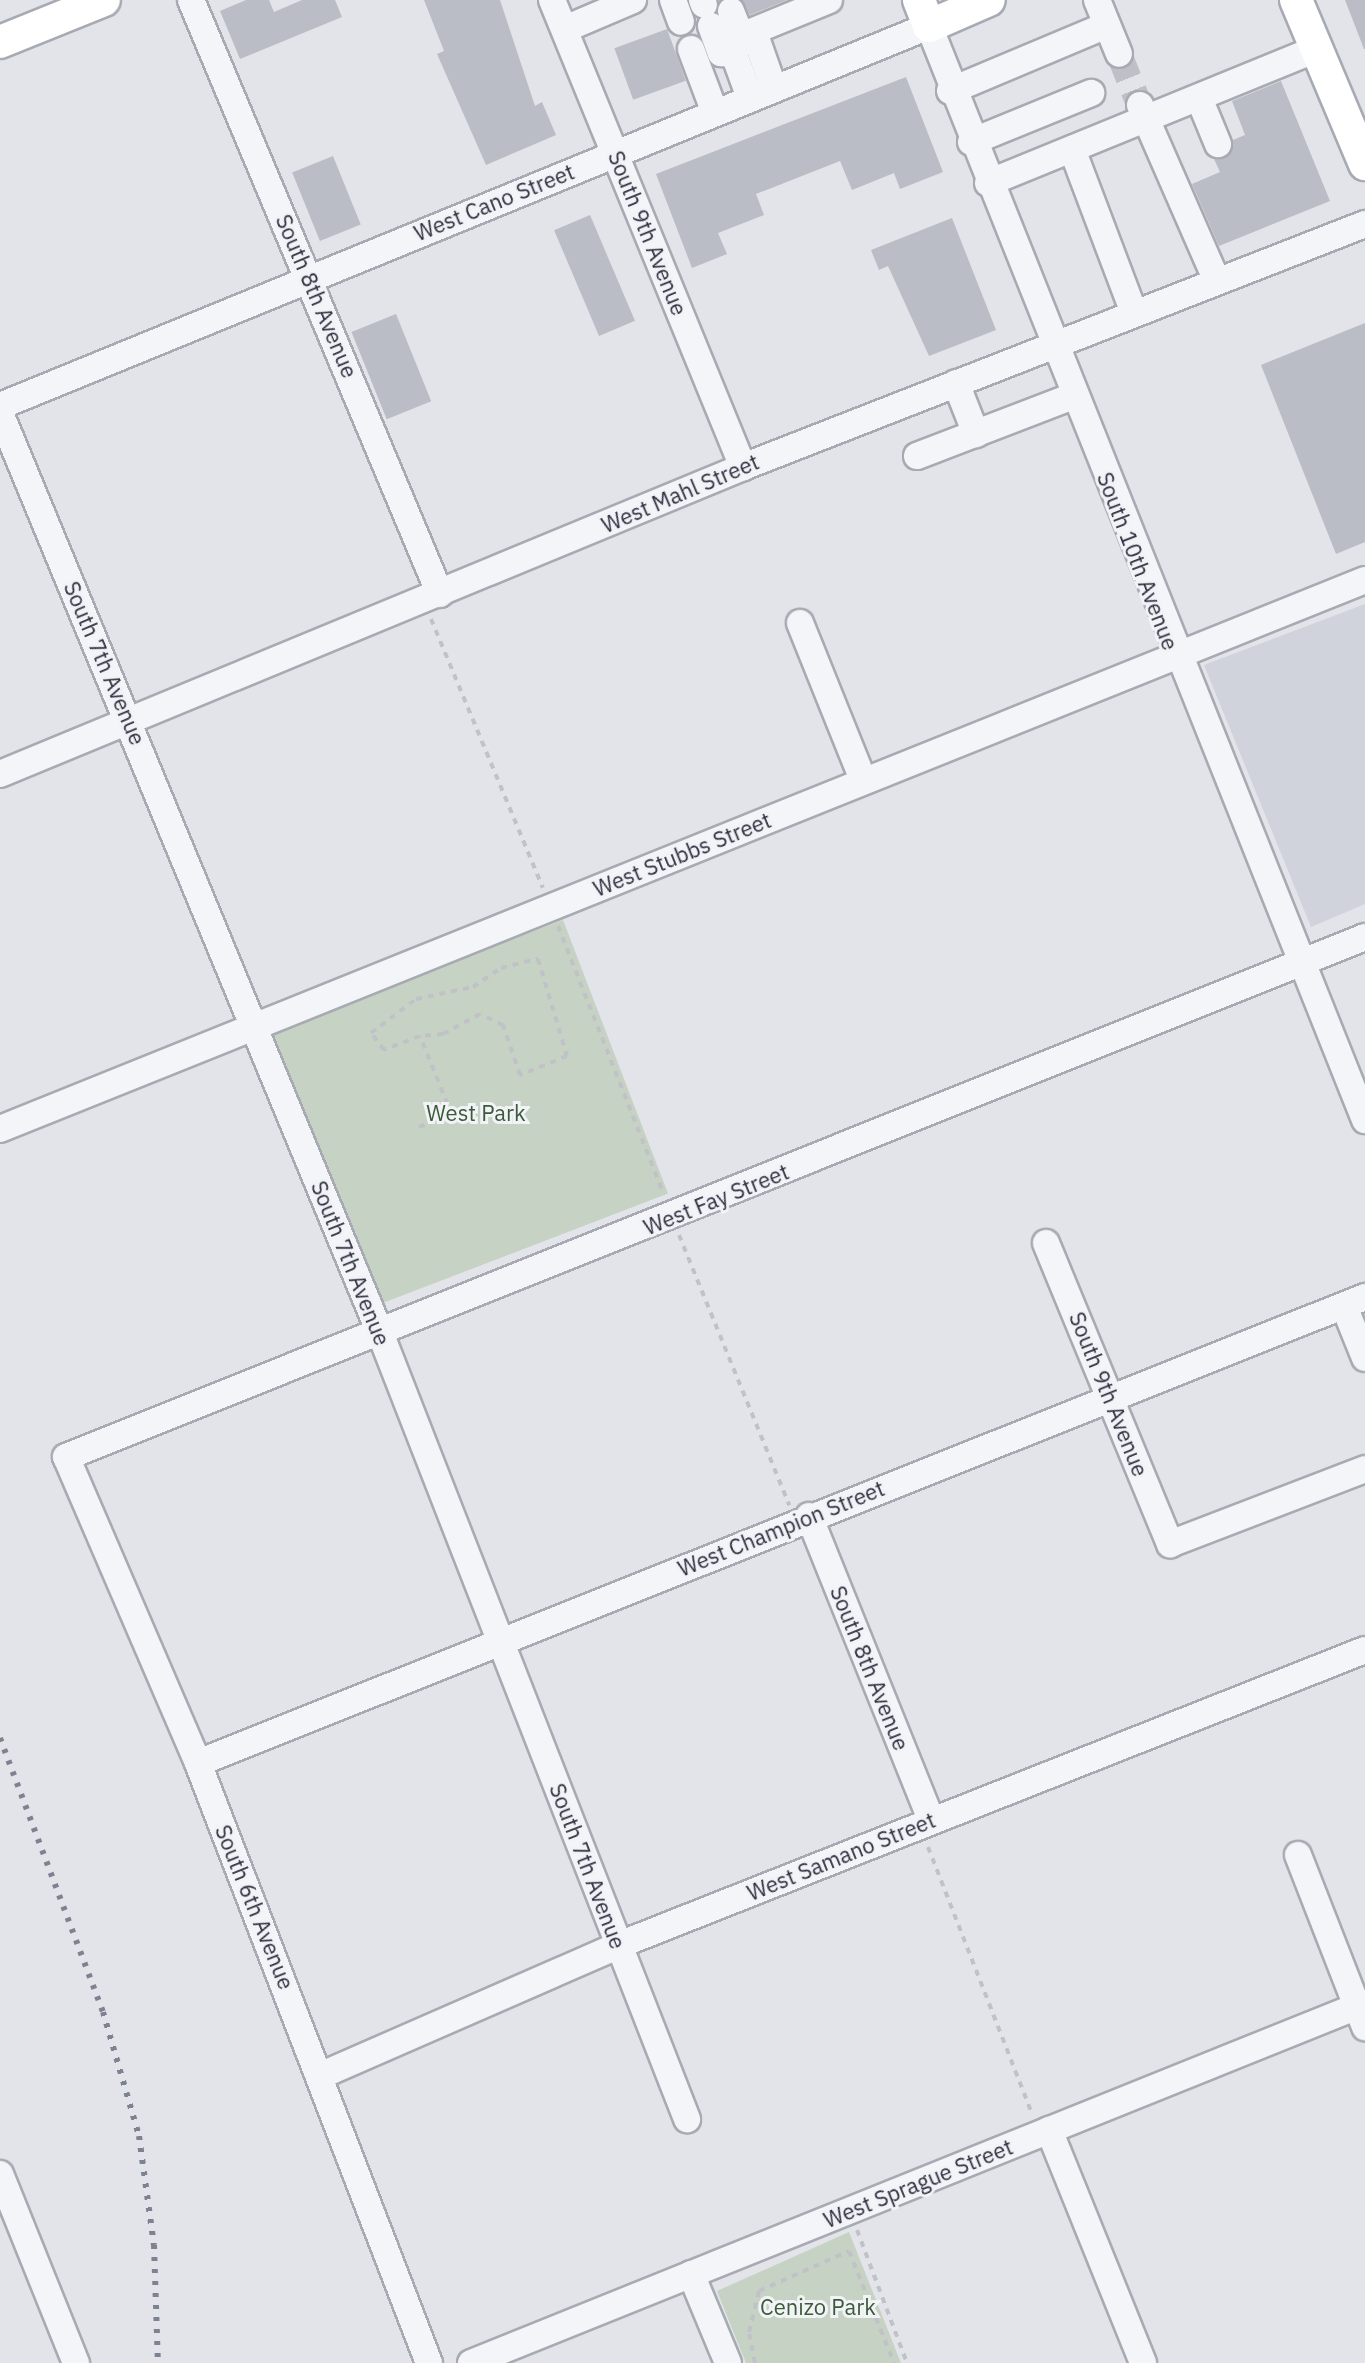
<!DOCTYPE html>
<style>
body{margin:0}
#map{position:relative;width:1365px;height:2363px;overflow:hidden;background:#e2e4e9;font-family:"IBM Plex Sans",sans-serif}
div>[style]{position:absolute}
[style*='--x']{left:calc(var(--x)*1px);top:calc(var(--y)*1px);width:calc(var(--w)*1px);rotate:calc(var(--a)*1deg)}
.built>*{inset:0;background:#d0d3db}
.green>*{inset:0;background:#c6d2c4;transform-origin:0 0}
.building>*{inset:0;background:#babdc5;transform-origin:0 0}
.minor-tunnel>*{height:26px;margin-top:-13px;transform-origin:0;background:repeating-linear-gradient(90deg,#bec0c7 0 26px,transparent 0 39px)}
.path>*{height:4px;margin-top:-2px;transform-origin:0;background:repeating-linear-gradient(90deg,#c0c2c8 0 6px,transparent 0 12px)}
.roads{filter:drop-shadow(2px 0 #a8aab3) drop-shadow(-2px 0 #a8aab3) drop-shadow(0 2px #a8aab3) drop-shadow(0 -2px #a8aab3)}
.minor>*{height:26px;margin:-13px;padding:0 13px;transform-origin:13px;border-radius:13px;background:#f4f5f8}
.major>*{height:32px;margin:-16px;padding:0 16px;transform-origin:16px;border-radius:16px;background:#fff}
.rail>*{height:6px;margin-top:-3px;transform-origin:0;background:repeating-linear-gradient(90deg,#7d8291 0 4px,transparent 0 12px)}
span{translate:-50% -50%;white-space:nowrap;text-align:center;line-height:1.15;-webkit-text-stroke:6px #f2f3f7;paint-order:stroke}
.street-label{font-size:22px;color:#2c303f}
.park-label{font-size:22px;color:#3c5a3a}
</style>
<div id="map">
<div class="built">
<i style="clip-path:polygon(1365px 604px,1365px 904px,1311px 927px,1204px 665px)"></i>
</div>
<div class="green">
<i style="left:563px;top:920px;width:293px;height:312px;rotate:69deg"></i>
<i style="clip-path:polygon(849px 2232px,901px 2363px,746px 2363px,717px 2291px)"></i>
</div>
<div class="building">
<i style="clip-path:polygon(246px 0,269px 0,274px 12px,302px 0,335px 0,342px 17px,240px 59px,220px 11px)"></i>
<i style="clip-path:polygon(424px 0,500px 0,535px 106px,542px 102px,556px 135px,486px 165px,437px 54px,444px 51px)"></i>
<i style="clip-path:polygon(742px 0,787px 0,750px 15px)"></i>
<i style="clip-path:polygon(1345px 0,1365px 0,1365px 49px,1364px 49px)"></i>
<i style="left:667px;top:29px;width:55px;height:56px;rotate:70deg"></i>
<i style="clip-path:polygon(906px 77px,943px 172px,900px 189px,894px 173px,852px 190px,840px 161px,756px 194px,764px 215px,718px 233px,727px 254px,692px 268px,656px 174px)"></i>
<i style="clip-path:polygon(1281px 81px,1330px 201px,1219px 246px,1192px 184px,1220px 172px,1214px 159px,1230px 154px,1233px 140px,1245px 135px,1232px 101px)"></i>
<i style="left:333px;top:156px;width:74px;height:44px;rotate:68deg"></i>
<i style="left:590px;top:215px;width:115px;height:39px;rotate:67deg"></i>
<i style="clip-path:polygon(952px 218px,996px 330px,929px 356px,888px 266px,879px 270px,871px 250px)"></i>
<i style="left:396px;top:314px;width:94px;height:48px;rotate:68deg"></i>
<i style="clip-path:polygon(1365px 323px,1365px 542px,1336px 554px,1261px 365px)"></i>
</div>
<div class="minor-tunnel">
<i style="--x:1119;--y:54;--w:54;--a:68.2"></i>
</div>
<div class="path">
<i style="--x:431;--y:619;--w:291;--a:67.4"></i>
<i style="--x:558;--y:926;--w:287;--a:68.5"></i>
<i style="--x:419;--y:1127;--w:35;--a:-20"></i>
<i style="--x:452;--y:1115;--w:85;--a:-112.1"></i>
<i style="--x:420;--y:1036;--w:39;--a:159"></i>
<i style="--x:384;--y:1050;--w:21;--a:-127"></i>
<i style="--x:371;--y:1033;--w:56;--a:-37.1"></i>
<i style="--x:416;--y:999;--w:58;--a:-11.9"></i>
<i style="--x:473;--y:987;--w:34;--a:-34"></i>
<i style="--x:501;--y:968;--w:38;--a:-14"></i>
<i style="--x:538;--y:959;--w:101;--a:73.4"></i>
<i style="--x:567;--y:1056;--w:51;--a:158"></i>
<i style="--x:520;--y:1075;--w:53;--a:-108.8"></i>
<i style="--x:503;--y:1025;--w:25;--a:-154"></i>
<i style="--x:480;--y:1014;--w:42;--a:151.6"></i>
<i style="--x:443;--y:1034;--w:23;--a:175"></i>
<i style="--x:679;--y:1235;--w:292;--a:67.8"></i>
<i style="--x:928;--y:1847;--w:287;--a:68.7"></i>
<i style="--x:857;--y:2230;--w:142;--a:69.4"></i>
<i style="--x:755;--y:2363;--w:32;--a:-101"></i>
<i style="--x:749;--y:2332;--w:42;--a:-76.3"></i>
<i style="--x:759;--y:2291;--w:98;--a:-24"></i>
<i style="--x:849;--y:2251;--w:121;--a:68.1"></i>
</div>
<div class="roads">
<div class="minor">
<i style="--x:191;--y:0;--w:644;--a:67.26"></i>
<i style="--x:552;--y:0;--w:505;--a:67.76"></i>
<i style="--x:673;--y:0;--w:23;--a:70"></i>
<i style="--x:702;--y:0;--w:5;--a:68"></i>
<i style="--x:1097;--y:0;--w:58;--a:67.8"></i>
<i style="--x:731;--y:11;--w:27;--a:68"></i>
<i style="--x:741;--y:36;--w:19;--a:111"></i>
<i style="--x:734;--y:54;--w:47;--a:70"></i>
<i style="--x:711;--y:26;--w:29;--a:70"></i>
<i style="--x:721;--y:53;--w:13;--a:4"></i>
<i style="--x:734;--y:54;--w:14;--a:-111"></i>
<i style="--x:565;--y:29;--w:74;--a:-23.1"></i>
<i style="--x:754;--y:32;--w:60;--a:70.7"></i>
<i style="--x:741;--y:36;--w:95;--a:-22.2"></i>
<i style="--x:691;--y:49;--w:68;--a:69.4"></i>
<i style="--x:950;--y:91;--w:170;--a:-22.8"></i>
<i style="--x:1199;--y:98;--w:50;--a:67.6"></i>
<i style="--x:1140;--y:105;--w:192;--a:66.4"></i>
<i style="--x:971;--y:142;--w:130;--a:-22.2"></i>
<i style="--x:1072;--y:149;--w:175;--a:69.3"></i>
<i style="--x:988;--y:183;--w:355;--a:-22.2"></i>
<i style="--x:956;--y:383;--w:55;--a:68.6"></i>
<i style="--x:0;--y:406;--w:1004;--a:-22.25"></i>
<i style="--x:929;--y:26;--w:1178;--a:68.27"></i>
<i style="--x:0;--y:413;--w:998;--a:67.55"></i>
<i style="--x:381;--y:1335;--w:842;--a:68.68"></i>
<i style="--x:917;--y:456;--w:167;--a:-21"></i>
<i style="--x:800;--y:623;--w:169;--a:68.1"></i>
<i style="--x:0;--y:774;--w:804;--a:-22.45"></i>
<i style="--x:743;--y:467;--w:668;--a:-21.34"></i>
<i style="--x:0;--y:1129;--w:1471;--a:-21.91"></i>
<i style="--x:1046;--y:1243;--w:326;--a:67.6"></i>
<i style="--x:1170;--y:1544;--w:209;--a:-21"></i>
<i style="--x:1344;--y:1306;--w:56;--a:68"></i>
<i style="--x:809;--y:1516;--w:328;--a:68.1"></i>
<i style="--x:198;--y:1763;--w:1257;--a:-21.77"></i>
<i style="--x:1298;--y:1855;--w:185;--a:68.7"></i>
<i style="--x:322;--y:2075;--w:324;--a:-23.6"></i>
<i style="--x:619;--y:1945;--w:802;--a:-21.58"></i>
<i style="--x:1049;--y:2130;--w:251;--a:68"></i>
<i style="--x:0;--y:2174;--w:204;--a:68.1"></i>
<i style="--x:691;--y:2274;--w:96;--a:67.4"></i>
<i style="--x:429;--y:2363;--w:643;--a:-111.06"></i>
<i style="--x:198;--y:1763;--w:333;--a:-113.3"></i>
<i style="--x:66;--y:1457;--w:1399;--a:-21.82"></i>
<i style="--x:471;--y:2363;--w:964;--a:-21.93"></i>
</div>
<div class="major">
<i style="--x:919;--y:0;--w:28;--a:69"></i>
<i style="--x:929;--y:26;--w:65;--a:-23.4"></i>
<i style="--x:1296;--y:0;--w:178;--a:67.2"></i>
<i style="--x:0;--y:42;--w:112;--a:-22"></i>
</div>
</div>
<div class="rail">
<i style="--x:0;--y:1738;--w:293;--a:69.4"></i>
<i style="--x:103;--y:2012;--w:129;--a:73.8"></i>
<i style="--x:139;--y:2136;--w:110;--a:82.2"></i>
<i style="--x:154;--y:2245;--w:118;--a:88.1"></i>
</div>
<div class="street-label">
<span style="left:494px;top:202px;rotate:-22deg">West Cano Street</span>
<span style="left:648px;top:233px;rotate:68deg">South 9th Avenue</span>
<span style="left:317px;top:296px;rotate:67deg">South 8th Avenue</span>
<span style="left:680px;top:493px;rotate:-23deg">West Mahl Street</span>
<span style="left:1138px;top:561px;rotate:69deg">South 10th Avenue</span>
<span style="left:105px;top:663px;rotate:67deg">South 7th Avenue</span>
<span style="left:682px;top:854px;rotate:-22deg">West Stubbs Street</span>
<span style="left:716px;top:1199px;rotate:-22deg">West Fay Street</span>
<span style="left:351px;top:1263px;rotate:68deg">South 7th Avenue</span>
<span style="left:1109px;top:1394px;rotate:68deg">South 9th Avenue</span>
<span style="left:781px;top:1528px;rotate:-22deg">West Champion Street</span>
<span style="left:870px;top:1668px;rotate:68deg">South 8th Avenue</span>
<span style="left:841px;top:1856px;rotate:-22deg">West Samano Street</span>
<span style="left:588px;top:1866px;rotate:69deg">South 7th Avenue</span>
<span style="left:255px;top:1907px;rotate:68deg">South 6th Avenue</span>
<span style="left:918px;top:2183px;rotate:-22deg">West Sprague Street</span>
</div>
<div class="park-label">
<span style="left:476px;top:1113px">West Park</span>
<span style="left:818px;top:2307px">Cenizo Park</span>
</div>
</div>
